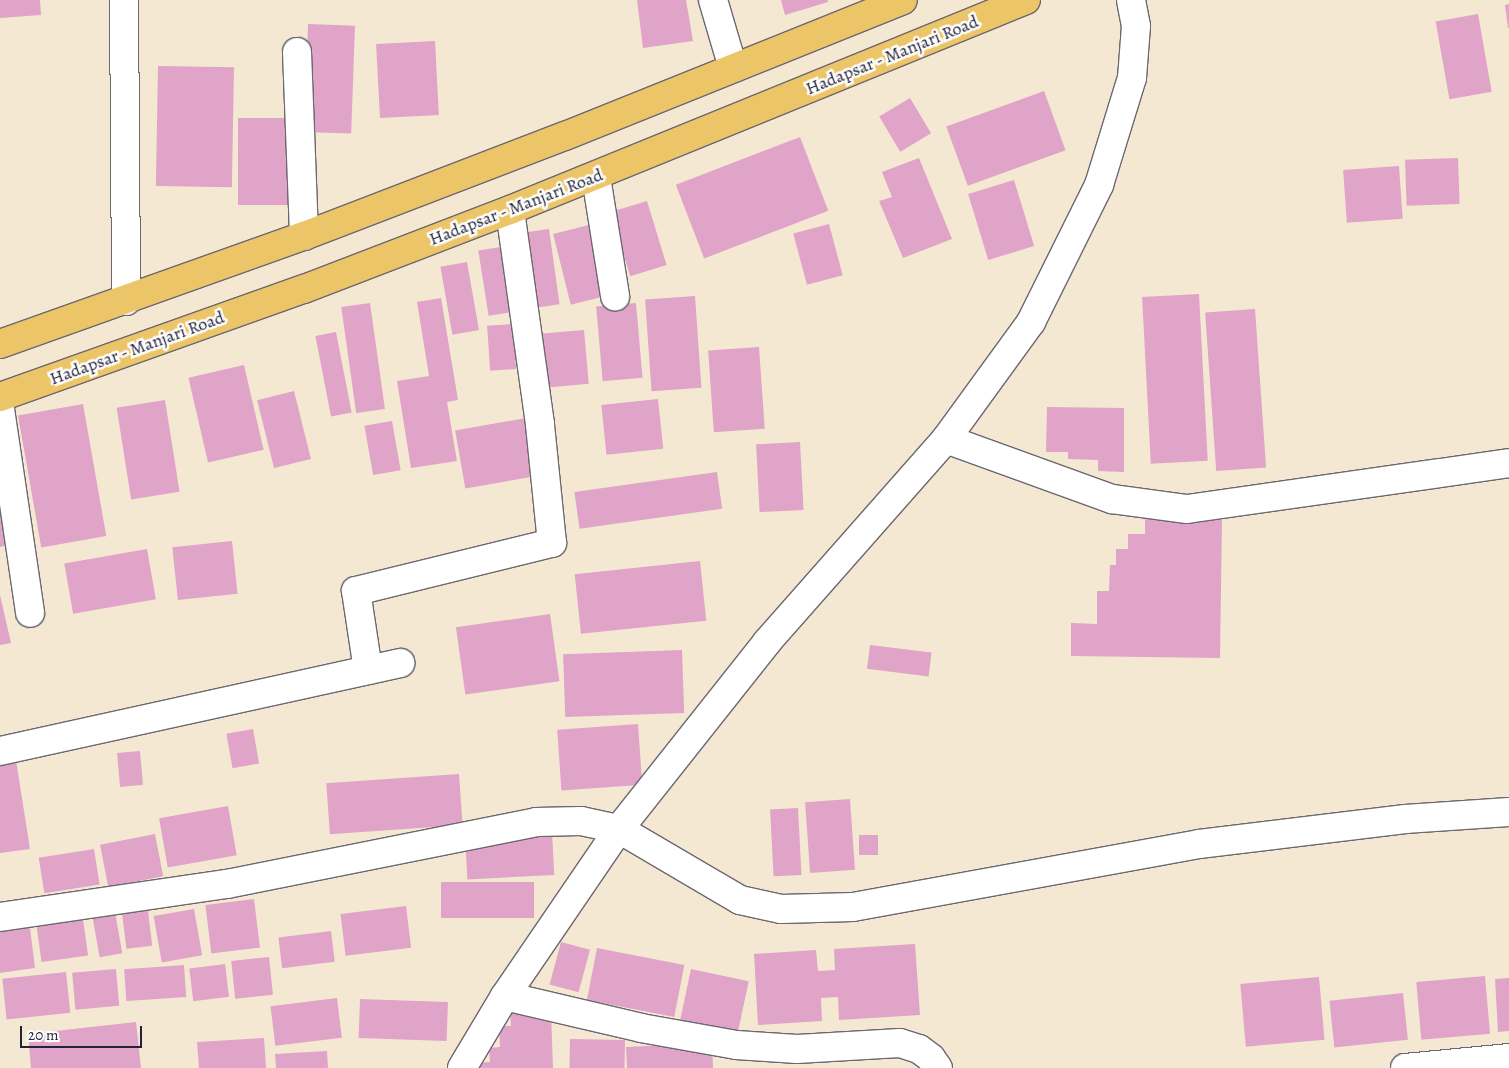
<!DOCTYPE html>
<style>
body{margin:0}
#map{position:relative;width:1509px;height:1068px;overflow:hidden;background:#f5e8d2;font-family:Alegreya,serif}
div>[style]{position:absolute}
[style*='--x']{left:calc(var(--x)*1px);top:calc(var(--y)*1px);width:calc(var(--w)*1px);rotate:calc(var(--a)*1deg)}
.building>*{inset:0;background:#dfa4c8;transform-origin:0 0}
.roads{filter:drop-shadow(1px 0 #6c6770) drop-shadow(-1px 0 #6c6770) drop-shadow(0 1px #6c6770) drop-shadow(0 -1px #6c6770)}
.minor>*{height:28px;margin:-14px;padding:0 14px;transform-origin:14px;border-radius:14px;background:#fff}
.major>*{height:28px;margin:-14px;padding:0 14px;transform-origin:14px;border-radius:14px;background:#edc569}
span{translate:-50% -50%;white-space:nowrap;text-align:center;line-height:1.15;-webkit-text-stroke:5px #fff;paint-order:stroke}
.street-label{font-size:18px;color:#22223b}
.scale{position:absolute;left:20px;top:1026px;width:122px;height:22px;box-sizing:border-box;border:2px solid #22223b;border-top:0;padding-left:6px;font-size:15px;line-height:18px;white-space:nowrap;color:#22223b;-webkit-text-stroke:4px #fff;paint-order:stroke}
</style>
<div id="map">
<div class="building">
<i style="clip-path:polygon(0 0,40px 0,41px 15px,0 18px)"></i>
<i style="clip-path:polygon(637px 0,686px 0,693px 41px,643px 48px)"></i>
<i style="clip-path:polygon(781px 0,828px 0,828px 2px,785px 15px)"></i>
<i style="clip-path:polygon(1509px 4px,1509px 28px,1508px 28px,1505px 5px)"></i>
<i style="left:1478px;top:14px;width:79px;height:43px;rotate:80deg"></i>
<i style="left:308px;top:24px;width:47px;height:108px;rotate:2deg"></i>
<i style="left:435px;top:41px;width:74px;height:59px;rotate:87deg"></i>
<i style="left:158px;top:66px;width:76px;height:120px;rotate:1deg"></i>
<i style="left:1044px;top:91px;width:63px;height:104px;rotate:70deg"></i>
<i style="left:910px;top:98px;width:41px;height:36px;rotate:59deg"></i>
<i style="left:238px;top:118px;width:52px;height:87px"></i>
<i style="left:800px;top:137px;width:79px;height:133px;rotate:69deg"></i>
<i style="clip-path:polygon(919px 158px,952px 239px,903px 258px,879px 201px,892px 197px,882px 172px)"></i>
<i style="left:1458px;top:158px;width:46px;height:53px;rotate:88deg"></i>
<i style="left:1399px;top:166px;width:53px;height:56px;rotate:86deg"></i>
<i style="left:1014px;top:180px;width:69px;height:48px;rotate:73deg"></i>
<i style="left:647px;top:201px;width:67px;height:38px;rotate:73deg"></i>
<i style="left:829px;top:224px;width:53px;height:37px;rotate:75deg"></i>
<i style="left:589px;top:225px;width:73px;height:37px;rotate:76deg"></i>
<i style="left:549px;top:229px;width:76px;height:30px;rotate:82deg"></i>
<i style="left:501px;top:247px;width:66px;height:23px;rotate:81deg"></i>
<i style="left:467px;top:262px;width:69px;height:27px;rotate:80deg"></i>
<i style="left:1199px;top:294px;width:167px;height:57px;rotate:87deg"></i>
<i style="left:695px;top:296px;width:92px;height:50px;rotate:86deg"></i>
<i style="clip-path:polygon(441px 298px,458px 400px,447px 402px,457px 461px,411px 468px,397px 381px,429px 376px,417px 302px)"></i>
<i style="left:370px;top:303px;width:107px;height:29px;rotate:82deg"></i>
<i style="left:636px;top:303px;width:75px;height:40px;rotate:85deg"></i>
<i style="left:1255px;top:309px;width:159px;height:50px;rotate:86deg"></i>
<i style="left:513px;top:324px;width:45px;height:26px;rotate:86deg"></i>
<i style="left:584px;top:330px;width:54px;height:44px;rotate:85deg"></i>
<i style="left:336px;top:332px;width:82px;height:21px;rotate:79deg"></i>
<i style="left:759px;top:347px;width:82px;height:51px;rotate:86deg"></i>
<i style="left:244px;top:365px;width:87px;height:57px;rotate:77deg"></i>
<i style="left:294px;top:391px;width:70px;height:38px;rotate:76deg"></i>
<i style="left:658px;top:399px;width:50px;height:57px;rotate:84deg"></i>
<i style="left:165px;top:400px;width:93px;height:49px;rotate:81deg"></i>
<i style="left:83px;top:404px;width:134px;height:66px;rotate:80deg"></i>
<i style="clip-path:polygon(1047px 407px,1124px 408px,1124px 472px,1098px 471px,1098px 460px,1068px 459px,1068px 452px,1046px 452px)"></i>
<i style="left:526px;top:418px;width:59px;height:72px;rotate:80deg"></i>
<i style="left:392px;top:421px;width:50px;height:28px;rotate:80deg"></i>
<i style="left:800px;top:442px;width:68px;height:44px;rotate:87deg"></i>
<i style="left:717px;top:472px;width:37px;height:144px;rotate:82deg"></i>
<i style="clip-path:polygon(0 501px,9px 545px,0 547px)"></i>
<i style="clip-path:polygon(1145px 519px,1222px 520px,1220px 658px,1071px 656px,1071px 623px,1097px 624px,1097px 591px,1109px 591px,1110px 565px,1116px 565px,1116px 549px,1128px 549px,1128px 534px,1145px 534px)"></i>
<i style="left:232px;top:541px;width:53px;height:60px;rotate:84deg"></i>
<i style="left:147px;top:549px;width:51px;height:84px;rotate:80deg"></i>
<i style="left:700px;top:561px;width:60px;height:126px;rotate:84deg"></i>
<i style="clip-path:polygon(0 595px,11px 643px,0 645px)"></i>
<i style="left:550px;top:614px;width:68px;height:95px;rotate:82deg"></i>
<i style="left:870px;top:645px;width:62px;height:24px;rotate:7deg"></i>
<i style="left:682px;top:650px;width:63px;height:119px;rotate:88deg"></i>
<i style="left:638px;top:724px;width:61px;height:81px;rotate:86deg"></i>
<i style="left:253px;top:729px;width:35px;height:27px;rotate:80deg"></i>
<i style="left:140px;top:751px;width:34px;height:23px;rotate:85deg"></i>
<i style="clip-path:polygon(16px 760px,30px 849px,0 853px,0 762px)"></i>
<i style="left:459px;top:774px;width:51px;height:133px;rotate:86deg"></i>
<i style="left:850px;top:799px;width:71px;height:45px;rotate:86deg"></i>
<i style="left:228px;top:806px;width:50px;height:70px;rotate:80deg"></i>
<i style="left:798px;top:808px;width:67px;height:28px;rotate:87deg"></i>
<i style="left:552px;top:832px;width:43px;height:87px;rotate:87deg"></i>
<i style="left:155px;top:834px;width:43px;height:56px;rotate:79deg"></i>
<i style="left:859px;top:835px;width:19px;height:20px"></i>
<i style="left:94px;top:849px;width:36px;height:56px;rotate:81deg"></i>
<i style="left:534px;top:882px;width:36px;height:93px;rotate:90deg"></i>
<i style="left:254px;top:899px;width:49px;height:49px;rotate:83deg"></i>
<i style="left:147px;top:903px;width:43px;height:26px;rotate:83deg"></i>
<i style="left:406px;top:906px;width:42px;height:66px;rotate:83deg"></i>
<i style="left:194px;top:909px;width:47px;height:41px;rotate:80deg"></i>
<i style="left:82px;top:912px;width:44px;height:47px;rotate:82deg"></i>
<i style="left:115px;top:912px;width:42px;height:23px;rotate:80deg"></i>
<i style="clip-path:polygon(29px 920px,35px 968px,0 973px,0 925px)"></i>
<i style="left:331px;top:931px;width:31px;height:53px;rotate:83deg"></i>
<i style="left:561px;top:942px;width:30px;height:44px;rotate:15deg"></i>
<i style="clip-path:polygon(915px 944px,920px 1015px,839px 1020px,838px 997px,821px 998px,822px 1021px,758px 1025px,754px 954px,816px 950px,818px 971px,835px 970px,834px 949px)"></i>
<i style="left:597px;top:948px;width:89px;height:53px;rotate:11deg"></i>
<i style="left:269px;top:957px;width:38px;height:38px;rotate:84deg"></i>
<i style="left:225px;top:964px;width:33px;height:36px;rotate:83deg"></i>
<i style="left:184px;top:965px;width:32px;height:60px;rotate:86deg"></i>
<i style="left:116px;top:969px;width:37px;height:44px;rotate:85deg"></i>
<i style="left:691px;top:969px;width:59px;height:53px;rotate:12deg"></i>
<i style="left:66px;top:972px;width:41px;height:64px;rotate:84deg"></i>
<i style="left:1485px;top:976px;width:58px;height:69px;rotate:85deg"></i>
<i style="left:1319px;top:977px;width:63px;height:79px;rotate:85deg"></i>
<i style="clip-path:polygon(1509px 978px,1509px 1031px,1498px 1032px,1495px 979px)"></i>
<i style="left:1403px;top:993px;width:47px;height:74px;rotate:84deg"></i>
<i style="left:337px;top:998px;width:40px;height:67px;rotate:83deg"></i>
<i style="left:360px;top:999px;width:88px;height:39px;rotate:2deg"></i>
<i style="clip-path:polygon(551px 1012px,553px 1068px,475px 1068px,475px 1063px,490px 1062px,489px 1048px,500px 1047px,499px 1026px,511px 1026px,510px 1013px)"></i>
<i style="clip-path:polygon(136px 1022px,141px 1068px,31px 1068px,28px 1034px)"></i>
<i style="clip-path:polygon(264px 1038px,266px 1068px,199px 1068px,197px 1042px)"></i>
<i style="left:570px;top:1039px;width:55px;height:29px;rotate:1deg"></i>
<i style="clip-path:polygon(712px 1043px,713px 1068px,627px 1068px,626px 1047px)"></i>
<i style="clip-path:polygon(327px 1051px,328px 1068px,276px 1068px,275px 1054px)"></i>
</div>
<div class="roads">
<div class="minor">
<i style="--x:124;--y:0;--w:301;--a:89.6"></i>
<i style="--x:713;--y:0;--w:71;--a:73.6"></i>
<i style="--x:297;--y:52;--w:184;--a:87.8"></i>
<i style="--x:596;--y:177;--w:121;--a:80.9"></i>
<i style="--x:0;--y:409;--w:206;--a:81.6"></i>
<i style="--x:946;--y:439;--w:177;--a:19.9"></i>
<i style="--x:1112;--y:499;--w:76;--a:7.6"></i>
<i style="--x:1187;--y:509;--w:325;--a:-8.1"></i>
<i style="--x:368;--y:670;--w:80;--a:-98.6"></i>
<i style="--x:356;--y:591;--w:202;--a:-13.8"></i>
<i style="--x:552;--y:543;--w:120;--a:-95.8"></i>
<i style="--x:540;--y:424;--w:216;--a:-98"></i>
<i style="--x:0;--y:751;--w:410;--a:-12.4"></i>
<i style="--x:0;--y:917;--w:229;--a:-8.3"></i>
<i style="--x:227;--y:884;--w:315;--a:-11.3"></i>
<i style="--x:536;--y:822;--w:45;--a:-1.3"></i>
<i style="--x:581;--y:821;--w:39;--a:12"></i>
<i style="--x:619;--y:829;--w:140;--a:30.4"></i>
<i style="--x:740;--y:900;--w:42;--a:12.4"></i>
<i style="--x:781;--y:909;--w:72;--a:-1.6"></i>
<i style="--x:853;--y:907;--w:352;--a:-10.3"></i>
<i style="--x:1199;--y:844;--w:208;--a:-6.9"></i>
<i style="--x:1405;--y:819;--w:104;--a:-3.9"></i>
<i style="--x:505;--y:996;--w:140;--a:13.2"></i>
<i style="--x:641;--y:1028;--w:97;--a:10.1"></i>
<i style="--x:736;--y:1045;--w:61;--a:3.8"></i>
<i style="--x:797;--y:1049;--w:103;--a:-3.3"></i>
<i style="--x:900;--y:1043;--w:20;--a:18"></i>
<i style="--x:919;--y:1049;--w:15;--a:37"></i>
<i style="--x:931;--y:1058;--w:12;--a:55"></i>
<i style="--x:462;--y:1068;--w:84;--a:-59.2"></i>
<i style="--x:505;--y:996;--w:202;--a:-55.7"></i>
<i style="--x:619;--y:829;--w:238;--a:-51.6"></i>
<i style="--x:767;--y:642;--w:271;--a:-48.6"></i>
<i style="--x:946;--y:439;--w:145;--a:-54"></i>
<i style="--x:1031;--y:322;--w:153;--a:-63.6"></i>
<i style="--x:1099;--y:185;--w:112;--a:-72.9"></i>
<i style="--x:1132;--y:78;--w:52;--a:-85.6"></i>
<i style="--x:1136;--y:26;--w:26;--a:-101"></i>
<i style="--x:1405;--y:1068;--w:104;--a:-5.5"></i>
</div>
<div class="major">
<i style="--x:0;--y:344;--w:323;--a:-19.6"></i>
<i style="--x:304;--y:236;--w:280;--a:-21"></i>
<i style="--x:565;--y:136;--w:364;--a:-21.9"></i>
<i style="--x:0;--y:397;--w:323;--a:-19.6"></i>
<i style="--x:304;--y:289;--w:221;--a:-21"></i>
<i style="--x:510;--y:210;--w:557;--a:-22.15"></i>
</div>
</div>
<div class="street-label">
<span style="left:892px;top:55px;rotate:-22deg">Hadapsar - Manjari Road</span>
<span style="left:516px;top:207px;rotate:-21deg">Hadapsar - Manjari Road</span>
<span style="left:137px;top:348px;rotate:-20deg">Hadapsar - Manjari Road</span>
</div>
<div class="scale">20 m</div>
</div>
